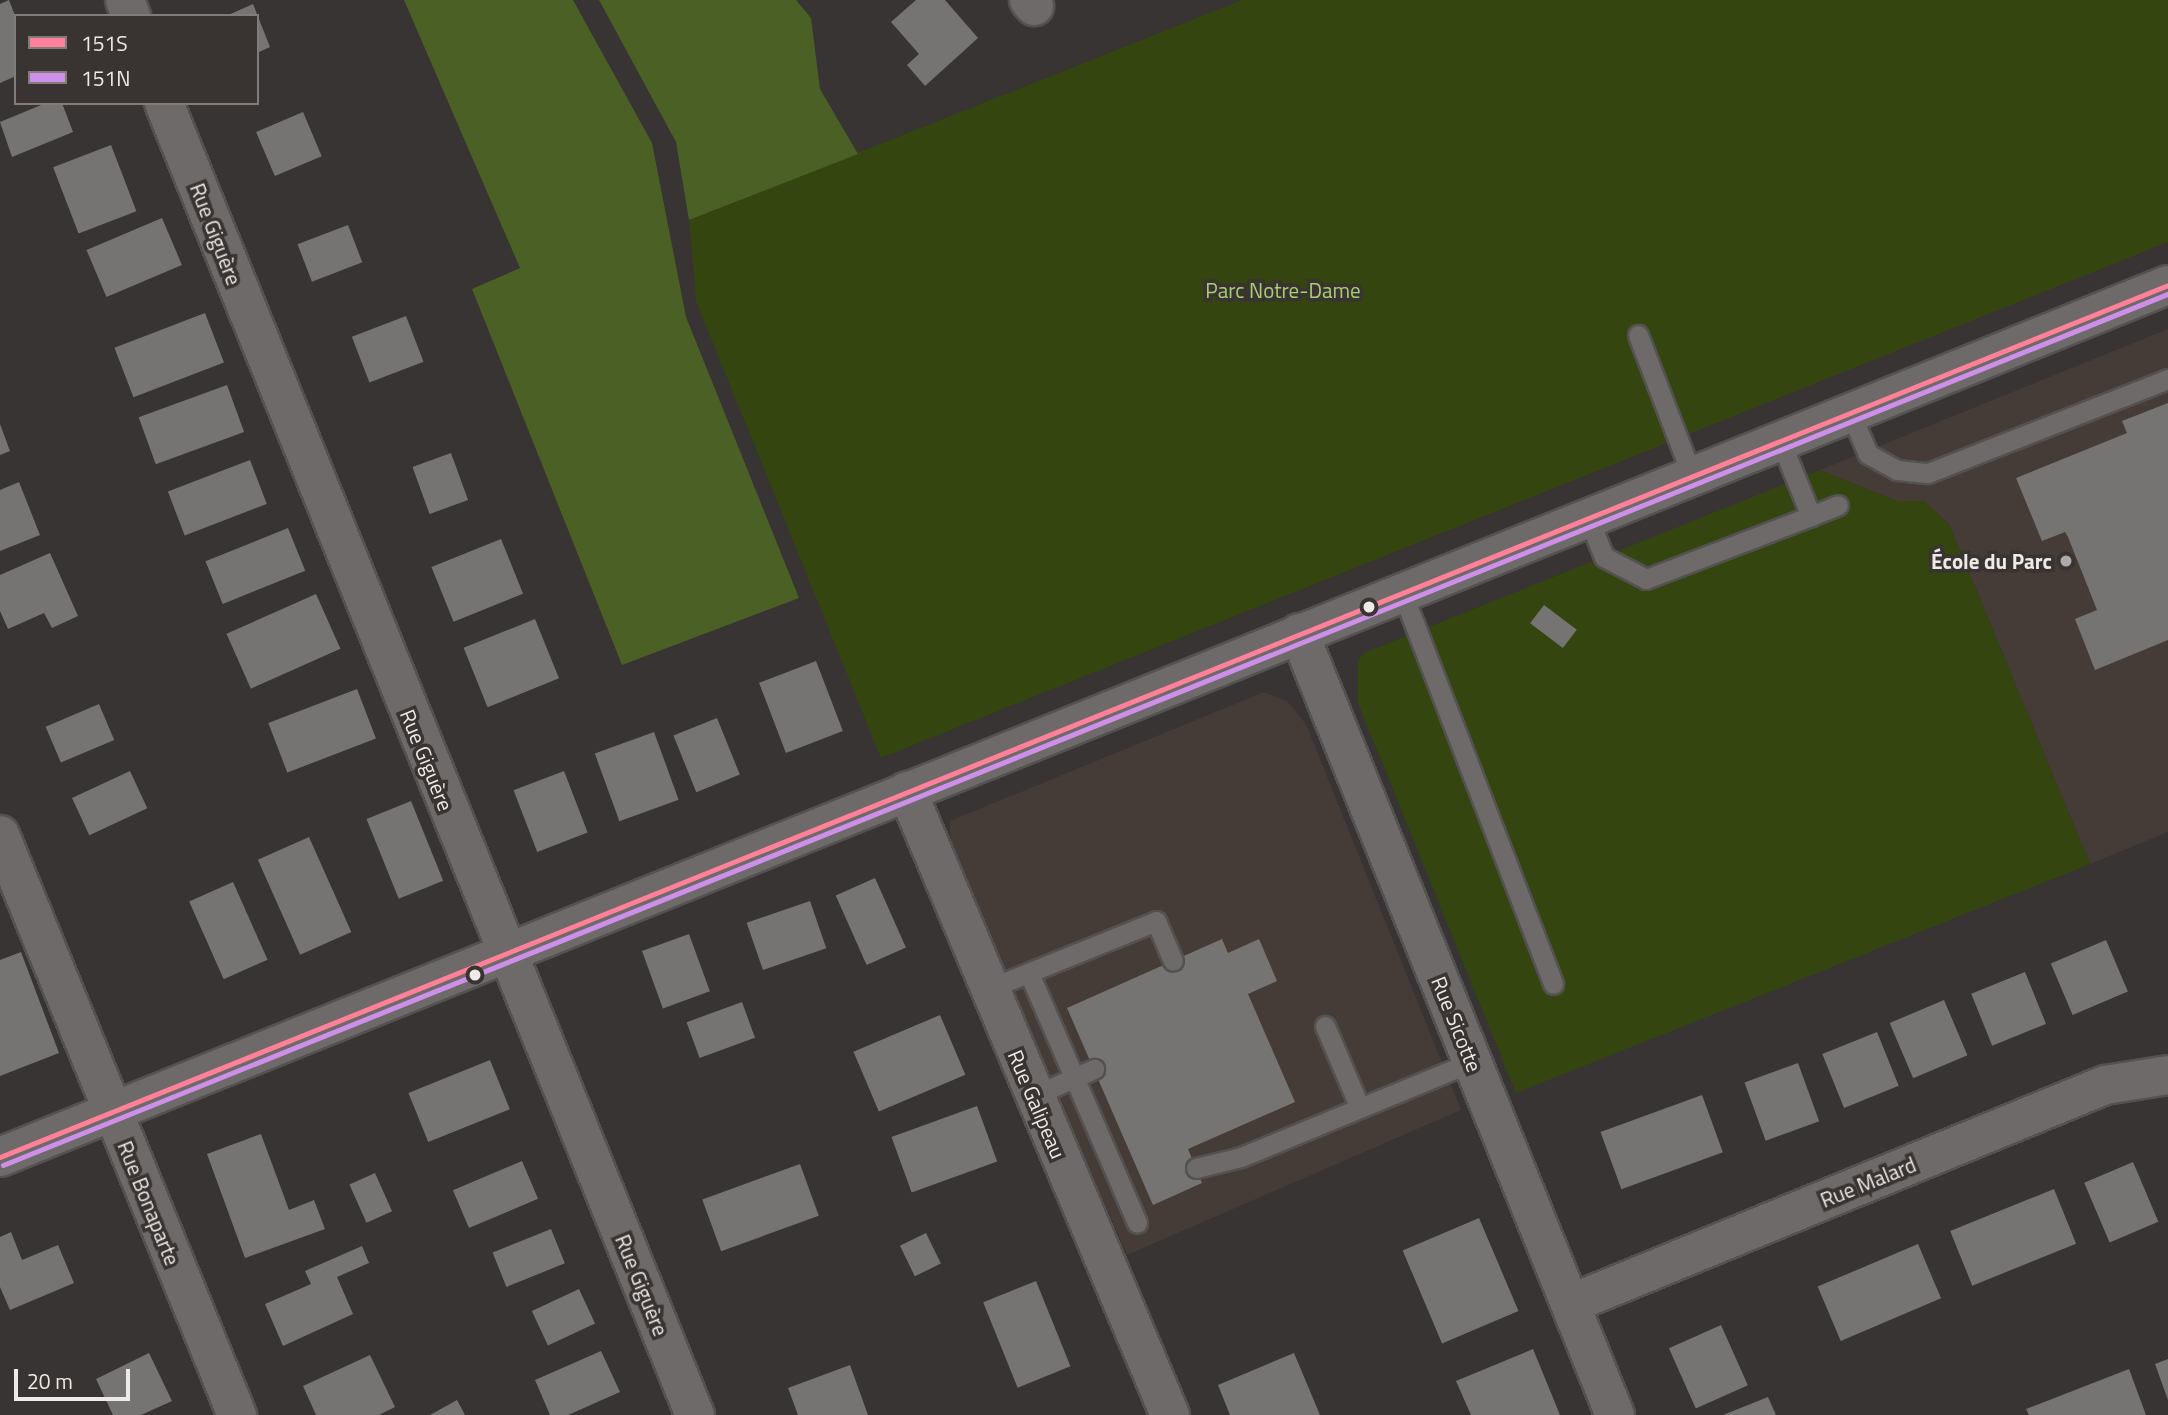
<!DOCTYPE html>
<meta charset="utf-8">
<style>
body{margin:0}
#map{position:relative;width:2168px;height:1415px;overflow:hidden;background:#373433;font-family:"Titillium Web",sans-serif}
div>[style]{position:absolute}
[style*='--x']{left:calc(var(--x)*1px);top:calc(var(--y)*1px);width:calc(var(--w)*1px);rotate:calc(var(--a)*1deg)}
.built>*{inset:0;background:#453b37}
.green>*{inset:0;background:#34450f}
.forest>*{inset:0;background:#4a6024}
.building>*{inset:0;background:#767473;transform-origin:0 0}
.roads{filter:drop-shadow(2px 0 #545251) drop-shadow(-2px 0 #545251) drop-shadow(0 2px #545251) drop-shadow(0 -2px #545251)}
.service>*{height:19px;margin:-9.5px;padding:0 9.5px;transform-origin:9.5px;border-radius:9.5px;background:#6d6a69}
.minor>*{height:38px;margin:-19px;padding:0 19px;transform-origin:19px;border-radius:19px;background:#6d6a69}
.tertiary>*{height:38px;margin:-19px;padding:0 19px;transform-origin:19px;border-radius:19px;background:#6d6a69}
.bus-1>*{height:5px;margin:-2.5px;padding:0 2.5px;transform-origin:2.5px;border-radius:2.5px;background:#ff8098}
.bus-2>*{height:5px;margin:-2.5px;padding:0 2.5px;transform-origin:2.5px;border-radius:2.5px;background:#ce8fe9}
.dots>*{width:19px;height:19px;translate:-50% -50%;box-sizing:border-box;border:4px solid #393331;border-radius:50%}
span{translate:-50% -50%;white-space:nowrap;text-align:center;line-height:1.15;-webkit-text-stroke:7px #393331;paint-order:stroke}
.street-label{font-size:21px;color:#eeeae8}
.park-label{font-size:21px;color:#a8cf70}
.poi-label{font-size:21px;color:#eeeae8;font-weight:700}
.right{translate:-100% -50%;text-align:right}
.legend{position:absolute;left:14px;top:14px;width:245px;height:91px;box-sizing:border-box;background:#393331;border:2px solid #817c7a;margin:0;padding:9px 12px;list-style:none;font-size:21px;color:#eeeae8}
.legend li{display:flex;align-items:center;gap:14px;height:35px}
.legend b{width:35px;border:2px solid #817c7a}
.scale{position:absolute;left:14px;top:1369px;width:116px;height:32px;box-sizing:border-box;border:4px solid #eeeae8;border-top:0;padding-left:9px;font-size:21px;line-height:24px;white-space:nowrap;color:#eeeae8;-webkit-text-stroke:5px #393331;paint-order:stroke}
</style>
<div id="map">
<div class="built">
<i style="clip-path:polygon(2168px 329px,2168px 832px,2090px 864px,1949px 524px,1924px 501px,1897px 501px,1820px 470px)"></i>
<i style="clip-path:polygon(1264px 692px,1287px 701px,1306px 724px,1461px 1110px,1127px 1255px,950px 848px,950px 821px)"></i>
</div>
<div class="green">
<i style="clip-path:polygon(1242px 0,2168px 0,2168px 242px,881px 758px,696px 301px,689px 220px)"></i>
<i style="clip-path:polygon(1820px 470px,1897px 501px,1924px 501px,1949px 524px,2090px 864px,1516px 1093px,1358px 703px,1358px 661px,1364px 653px)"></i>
</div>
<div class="forest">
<i style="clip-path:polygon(404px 0,573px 0,652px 143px,686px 317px,799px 598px,622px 665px,472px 289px,520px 268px)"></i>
<i style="clip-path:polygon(599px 0,796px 0,811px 18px,820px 89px,858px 154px,689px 220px,676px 142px)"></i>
</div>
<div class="building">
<i style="clip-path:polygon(9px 0,16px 18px,16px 76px,0 83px,0 4px)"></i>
<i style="clip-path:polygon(916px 0,945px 0,978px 38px,925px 86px,907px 65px,919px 54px,891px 22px)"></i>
<i style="clip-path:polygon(253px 4px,270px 47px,257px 53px,257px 16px,226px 16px)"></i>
<i style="clip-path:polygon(46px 103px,62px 103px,73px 132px,12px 157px,0 122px)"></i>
<i style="left:303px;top:112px;width:48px;height:51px;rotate:67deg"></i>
<i style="left:111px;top:145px;width:71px;height:62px;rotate:69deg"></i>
<i style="left:162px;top:218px;width:51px;height:82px;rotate:67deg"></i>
<i style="left:348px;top:225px;width:40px;height:54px;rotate:69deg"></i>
<i style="left:205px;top:313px;width:53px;height:97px;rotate:69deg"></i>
<i style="left:406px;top:316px;width:49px;height:58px;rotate:69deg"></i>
<i style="left:227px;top:385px;width:50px;height:94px;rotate:70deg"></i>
<i style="clip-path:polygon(2168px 403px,2168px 640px,2095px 670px,2075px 619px,2097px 610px,2068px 537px,2065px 532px,2042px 541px,2016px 478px,2127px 433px,2122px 421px)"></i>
<i style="clip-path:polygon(0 424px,10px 451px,0 455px)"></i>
<i style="left:451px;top:453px;width:50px;height:41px;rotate:70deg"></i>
<i style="left:250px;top:460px;width:47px;height:88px;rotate:69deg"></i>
<i style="clip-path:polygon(19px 482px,40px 535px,0 551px,0 490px)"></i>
<i style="left:288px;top:528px;width:46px;height:89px;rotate:68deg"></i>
<i style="left:501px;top:539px;width:59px;height:75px;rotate:68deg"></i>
<i style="clip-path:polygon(50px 553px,78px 616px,52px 628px,44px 613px,8px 629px,0 611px,0 575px)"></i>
<i style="left:316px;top:594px;width:60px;height:98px;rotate:66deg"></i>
<i style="left:1544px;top:605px;width:41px;height:23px;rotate:37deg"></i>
<i style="left:535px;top:619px;width:64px;height:77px;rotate:68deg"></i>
<i style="left:816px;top:661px;width:75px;height:61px;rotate:69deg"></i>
<i style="left:357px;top:689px;width:53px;height:95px;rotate:69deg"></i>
<i style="left:99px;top:704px;width:39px;height:58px;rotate:67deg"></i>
<i style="left:717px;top:718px;width:61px;height:47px;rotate:68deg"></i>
<i style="left:654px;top:732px;width:72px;height:63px;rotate:70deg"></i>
<i style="left:130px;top:771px;width:41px;height:64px;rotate:65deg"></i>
<i style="left:564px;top:771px;width:66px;height:54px;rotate:69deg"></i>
<i style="left:411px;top:801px;width:86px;height:48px;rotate:68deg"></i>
<i style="left:309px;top:837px;width:104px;height:56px;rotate:66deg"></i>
<i style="left:875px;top:878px;width:76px;height:43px;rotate:66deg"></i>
<i style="left:233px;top:882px;width:85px;height:48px;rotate:66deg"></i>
<i style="left:810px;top:901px;width:50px;height:67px;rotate:71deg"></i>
<i style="left:689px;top:934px;width:61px;height:50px;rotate:70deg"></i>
<i style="clip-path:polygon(1222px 939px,1228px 953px,1259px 939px,1277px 981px,1248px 994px,1295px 1102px,1188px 1149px,1202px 1183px,1153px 1205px,1067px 1008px)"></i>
<i style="left:2106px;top:940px;width:56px;height:60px;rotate:67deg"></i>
<i style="clip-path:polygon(21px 952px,59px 1053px,0 1076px,0 960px)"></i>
<i style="left:2025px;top:972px;width:56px;height:58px;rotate:68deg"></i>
<i style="left:1944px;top:1000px;width:60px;height:59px;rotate:67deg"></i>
<i style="left:742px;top:1002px;width:38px;height:59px;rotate:70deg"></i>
<i style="left:940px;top:1015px;width:65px;height:94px;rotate:67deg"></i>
<i style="left:1877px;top:1032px;width:58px;height:59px;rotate:68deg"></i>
<i style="left:490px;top:1060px;width:53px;height:88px;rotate:68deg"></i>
<i style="left:1798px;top:1063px;width:62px;height:57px;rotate:70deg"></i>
<i style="left:1702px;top:1095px;width:61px;height:108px;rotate:70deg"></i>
<i style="left:977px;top:1106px;width:59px;height:91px;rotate:70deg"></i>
<i style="clip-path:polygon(261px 1134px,289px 1210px,314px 1200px,325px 1229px,245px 1258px,207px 1154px)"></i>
<i style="left:522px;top:1161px;width:41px;height:75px;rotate:67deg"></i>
<i style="left:2133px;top:1162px;width:65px;height:53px;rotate:67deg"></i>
<i style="left:800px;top:1164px;width:55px;height:104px;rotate:70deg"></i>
<i style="left:375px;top:1173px;width:42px;height:28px;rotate:66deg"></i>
<i style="left:2054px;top:1189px;width:59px;height:112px;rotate:68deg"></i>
<i style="left:1479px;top:1218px;width:101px;height:83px;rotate:67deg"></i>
<i style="left:551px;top:1229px;width:37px;height:63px;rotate:68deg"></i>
<i style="clip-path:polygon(11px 1232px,22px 1260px,58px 1245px,74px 1283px,10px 1310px,0 1287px,0 1237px)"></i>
<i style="left:926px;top:1233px;width:34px;height:29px;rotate:64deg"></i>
<i style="left:1918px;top:1244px;width:59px;height:109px;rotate:67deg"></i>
<i style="clip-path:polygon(362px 1246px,369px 1263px,337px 1277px,353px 1314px,283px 1346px,265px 1304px,311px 1284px,305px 1271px)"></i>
<i style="left:1036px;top:1281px;width:92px;height:57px;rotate:68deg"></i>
<i style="left:579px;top:1289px;width:38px;height:52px;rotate:65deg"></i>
<i style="left:1721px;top:1325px;width:66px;height:57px;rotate:66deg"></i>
<i style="clip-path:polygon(1533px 1349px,1560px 1415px,1471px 1415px,1456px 1381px)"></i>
<i style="clip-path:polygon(601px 1351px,620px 1392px,568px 1415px,550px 1415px,535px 1380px)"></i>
<i style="clip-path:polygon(149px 1353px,172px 1401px,141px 1415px,113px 1415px,96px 1379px)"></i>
<i style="clip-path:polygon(1294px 1353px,1320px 1415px,1230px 1415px,1218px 1385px)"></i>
<i style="clip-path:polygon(370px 1355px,395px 1407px,379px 1415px,316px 1415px,303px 1386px)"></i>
<i style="clip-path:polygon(2168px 1359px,2168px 1400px,2155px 1364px)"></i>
<i style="clip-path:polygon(850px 1365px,868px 1415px,798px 1415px,788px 1388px)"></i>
<i style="clip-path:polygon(2129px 1369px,2146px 1415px,2029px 1415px,2026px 1409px)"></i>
<i style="clip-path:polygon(1768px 1397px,1776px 1415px,1723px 1415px)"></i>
<i style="clip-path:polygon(457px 1400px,465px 1415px,430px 1415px)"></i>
</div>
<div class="roads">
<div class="service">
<i style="--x:1638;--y:335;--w:151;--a:69"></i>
<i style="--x:1850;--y:412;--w:46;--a:66.8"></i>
<i style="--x:1868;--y:454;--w:33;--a:29"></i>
<i style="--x:1897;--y:470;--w:31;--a:6"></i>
<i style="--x:1928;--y:473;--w:258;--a:-21.4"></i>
<i style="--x:1811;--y:516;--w:29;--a:-22"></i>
<i style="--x:1588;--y:517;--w:43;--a:68.2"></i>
<i style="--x:1604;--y:557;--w:47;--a:27.6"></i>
<i style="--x:1646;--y:579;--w:177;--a:-20.9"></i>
<i style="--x:1811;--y:516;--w:82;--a:-112.2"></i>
<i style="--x:1402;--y:592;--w:420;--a:68.9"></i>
<i style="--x:1029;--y:973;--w:272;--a:66.6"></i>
<i style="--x:988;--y:989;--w:181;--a:-22"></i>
<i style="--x:1156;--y:921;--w:43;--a:67"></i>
<i style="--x:1325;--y:1026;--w:89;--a:66.9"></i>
<i style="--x:1033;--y:1096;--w:67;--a:-23.9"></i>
<i style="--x:1196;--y:1168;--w:46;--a:-13.7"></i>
<i style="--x:1241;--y:1157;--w:250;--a:-22.4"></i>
</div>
<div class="minor">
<i style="--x:125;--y:0;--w:17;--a:69"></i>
<i style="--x:1029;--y:0;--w:8;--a:50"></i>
<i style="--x:164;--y:103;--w:1415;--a:67.97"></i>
<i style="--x:1299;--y:633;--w:843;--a:68"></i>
<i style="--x:907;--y:791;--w:677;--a:67.15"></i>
<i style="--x:0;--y:835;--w:627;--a:67.77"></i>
<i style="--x:1570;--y:1304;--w:578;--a:-22.26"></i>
<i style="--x:2105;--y:1085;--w:64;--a:-9"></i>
</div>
<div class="tertiary">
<i style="--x:0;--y:1157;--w:2337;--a:-21.91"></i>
</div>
</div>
<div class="bus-1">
<i style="--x:0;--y:1157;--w:2337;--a:-21.91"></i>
</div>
<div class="bus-2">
<i style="--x:3;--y:1165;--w:2334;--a:-21.92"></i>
</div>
<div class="dots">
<i style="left:2066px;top:561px;background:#aeaaa9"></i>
<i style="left:1369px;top:607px;background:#eeeae8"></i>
<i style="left:475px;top:975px;background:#eeeae8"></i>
</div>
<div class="street-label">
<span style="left:216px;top:234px;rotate:69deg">Rue Giguère</span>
<span style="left:427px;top:760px;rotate:68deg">Rue Giguère</span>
<span style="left:1457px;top:1024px;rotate:68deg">Rue Sicotte</span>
<span style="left:1037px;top:1104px;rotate:67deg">Rue Galipeau</span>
<span style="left:1868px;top:1182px;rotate:-22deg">Rue Malard</span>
<span style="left:149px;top:1203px;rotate:68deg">Rue Bonaparte</span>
<span style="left:642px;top:1285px;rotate:68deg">Rue Giguère</span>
</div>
<div class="park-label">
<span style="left:1283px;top:290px">Parc Notre-Dame</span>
</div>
<div class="poi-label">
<span class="right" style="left:2052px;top:561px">École du Parc</span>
</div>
<ul class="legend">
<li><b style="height:9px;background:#ff8098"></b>151S</li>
<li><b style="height:9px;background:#ce8fe9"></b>151N</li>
</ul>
<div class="scale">20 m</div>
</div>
